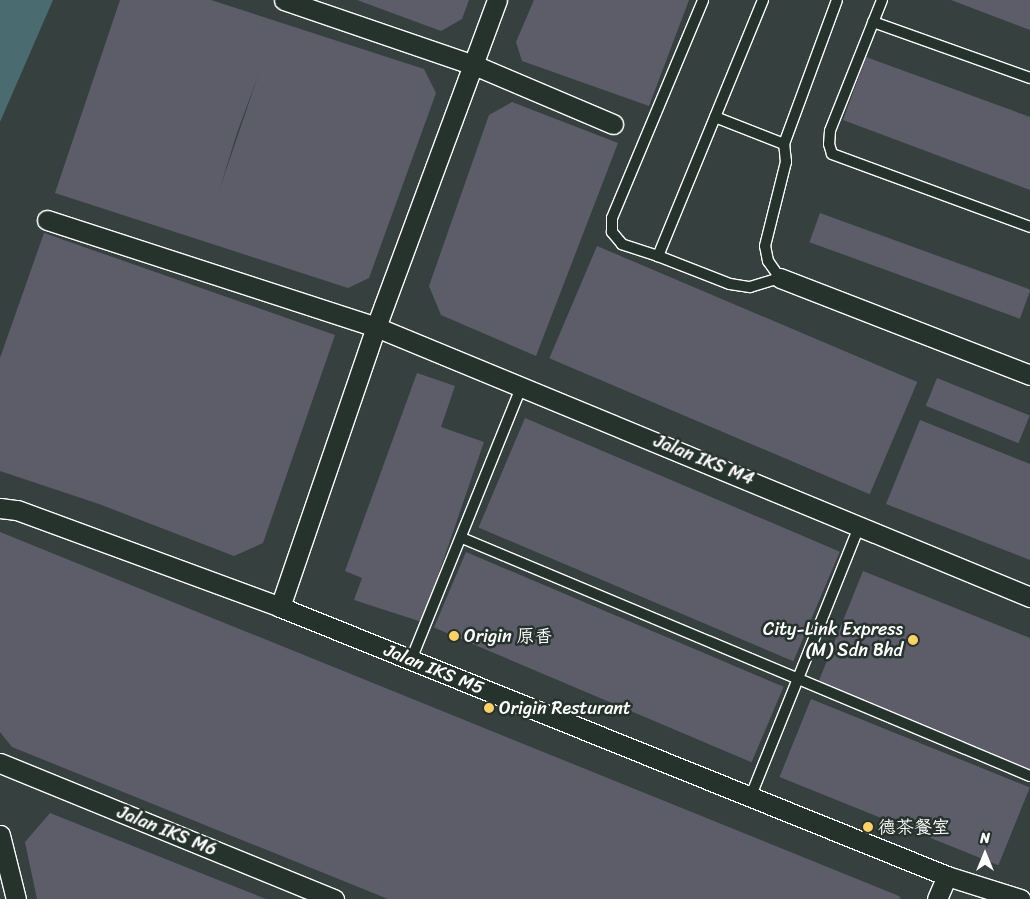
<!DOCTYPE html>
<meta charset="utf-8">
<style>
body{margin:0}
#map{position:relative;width:1030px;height:899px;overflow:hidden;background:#36403f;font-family:Sriracha,"LXGW WenKai TC",sans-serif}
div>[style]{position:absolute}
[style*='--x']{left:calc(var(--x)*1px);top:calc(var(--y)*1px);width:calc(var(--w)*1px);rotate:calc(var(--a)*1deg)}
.water>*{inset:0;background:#4a6c70}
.building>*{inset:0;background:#5d5d6a;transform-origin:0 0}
.roads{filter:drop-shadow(1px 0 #fff) drop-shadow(-1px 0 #fff) drop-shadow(0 1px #fff) drop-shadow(0 -1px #fff)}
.service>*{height:10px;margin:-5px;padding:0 5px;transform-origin:5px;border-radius:5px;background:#26332d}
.minor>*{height:19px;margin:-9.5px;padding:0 9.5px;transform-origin:9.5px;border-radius:9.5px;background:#26332d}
.dots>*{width:14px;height:14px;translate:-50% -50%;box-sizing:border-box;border:2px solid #26332d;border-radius:50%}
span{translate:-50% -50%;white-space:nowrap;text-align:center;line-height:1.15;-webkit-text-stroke:5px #26332d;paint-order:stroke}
.street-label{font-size:18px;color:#fff}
.poi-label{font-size:18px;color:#fff}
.right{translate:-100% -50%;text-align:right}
.left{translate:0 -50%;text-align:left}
.north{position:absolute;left:960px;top:829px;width:50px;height:50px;-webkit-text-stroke:4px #26332d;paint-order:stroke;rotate:0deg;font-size:14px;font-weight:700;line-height:20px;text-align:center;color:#fff}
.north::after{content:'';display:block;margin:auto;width:18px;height:22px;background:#fff;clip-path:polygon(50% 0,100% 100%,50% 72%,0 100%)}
</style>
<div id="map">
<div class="water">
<i style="clip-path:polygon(0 0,53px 0,0 122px)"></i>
</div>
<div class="building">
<i style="clip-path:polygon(evenodd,120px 0,211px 0,424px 69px,436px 93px,369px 278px,348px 288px,55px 193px,120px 0,259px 73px,219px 191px,237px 133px,259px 73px)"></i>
<i style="clip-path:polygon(357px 0,469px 0,462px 19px,441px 31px)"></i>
<i style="clip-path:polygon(534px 0,689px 0,649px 106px,522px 61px,516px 42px)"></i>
<i style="clip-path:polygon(951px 0,1030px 0,1030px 30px)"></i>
<i style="clip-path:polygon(866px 57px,1030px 117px,1030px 190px,843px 120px)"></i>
<i style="clip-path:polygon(512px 102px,618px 143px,536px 356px,441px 315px,429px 286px,489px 115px)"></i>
<i style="left:820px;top:213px;width:224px;height:31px;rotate:20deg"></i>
<i style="clip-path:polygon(44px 233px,335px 335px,263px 543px,234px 556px,99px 504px,0 471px,0 358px)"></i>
<i style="left:597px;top:246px;width:348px;height:122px;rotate:23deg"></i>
<i style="clip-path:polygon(417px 373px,455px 386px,441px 427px,484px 442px,422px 622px,354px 600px,362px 578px,345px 571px)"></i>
<i style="left:937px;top:378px;width:100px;height:30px;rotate:22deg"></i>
<i style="left:525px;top:418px;width:342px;height:119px;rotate:23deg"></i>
<i style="clip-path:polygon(920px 420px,1030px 464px,1030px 560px,886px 504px)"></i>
<i style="clip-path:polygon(0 532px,899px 896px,901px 899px,388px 899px,12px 747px,0 732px)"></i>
<i style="left:466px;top:552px;width:345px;height:82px;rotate:23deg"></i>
<i style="clip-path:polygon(863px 571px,1030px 638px,1030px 769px,818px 683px)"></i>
<i style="left:811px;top:699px;width:236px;height:84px;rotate:22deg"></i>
<i style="clip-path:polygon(50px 813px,266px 899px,37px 899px,25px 842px)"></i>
</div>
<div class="roads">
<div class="service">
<i style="--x:763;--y:0;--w:277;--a:112.3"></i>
<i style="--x:658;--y:256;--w:77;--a:21.3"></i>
<i style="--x:730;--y:284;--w:20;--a:9"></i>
<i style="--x:750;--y:287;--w:31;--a:-17"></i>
<i style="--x:780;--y:278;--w:21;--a:-125"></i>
<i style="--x:768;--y:261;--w:15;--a:-101"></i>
<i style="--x:765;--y:246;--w:87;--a:-76"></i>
<i style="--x:786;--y:162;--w:18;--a:-96"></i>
<i style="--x:784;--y:144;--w:153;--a:-69.8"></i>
<i style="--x:882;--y:0;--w:141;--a:111.7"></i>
<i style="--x:830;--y:131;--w:13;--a:94"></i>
<i style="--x:829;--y:144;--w:10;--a:73"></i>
<i style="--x:832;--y:154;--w:211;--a:20.2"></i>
<i style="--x:873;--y:22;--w:167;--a:19.6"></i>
<i style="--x:715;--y:117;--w:74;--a:21.4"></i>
<i style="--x:658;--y:256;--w:38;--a:-162"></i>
<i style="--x:622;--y:244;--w:16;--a:-130"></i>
<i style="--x:612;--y:232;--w:14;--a:-90"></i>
<i style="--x:612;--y:218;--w:236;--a:-67.3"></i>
<i style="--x:462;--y:538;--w:616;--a:22.73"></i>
<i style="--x:411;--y:660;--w:297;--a:-68"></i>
<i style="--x:750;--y:798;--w:294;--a:-68.1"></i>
</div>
<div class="minor">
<i style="--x:284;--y:0;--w:201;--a:18.9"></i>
<i style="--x:474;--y:65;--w:151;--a:23"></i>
<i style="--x:47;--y:220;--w:346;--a:18"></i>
<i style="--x:376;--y:327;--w:708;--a:22.43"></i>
<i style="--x:780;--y:278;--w:268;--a:21.2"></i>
<i style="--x:0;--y:508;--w:17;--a:7"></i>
<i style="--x:17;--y:510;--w:280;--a:20.2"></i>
<i style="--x:280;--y:607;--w:719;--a:21.96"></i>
<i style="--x:947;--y:876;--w:77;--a:17.5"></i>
<i style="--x:280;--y:607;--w:296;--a:-71.1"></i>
<i style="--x:376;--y:327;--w:349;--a:-69.7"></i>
<i style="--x:0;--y:763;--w:361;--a:22.2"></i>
<i style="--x:0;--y:835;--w:66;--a:76"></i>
<i style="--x:937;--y:899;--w:25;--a:-67"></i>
</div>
</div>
<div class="dots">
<i style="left:454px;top:636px;background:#ffd166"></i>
<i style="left:913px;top:640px;background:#ffd166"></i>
<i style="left:489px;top:708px;background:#ffd166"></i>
<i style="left:868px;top:827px;background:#ffd166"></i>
</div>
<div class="street-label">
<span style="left:704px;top:460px;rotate:22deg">Jalan IKS M4</span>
<span style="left:434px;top:669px;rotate:22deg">Jalan IKS M5</span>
<span style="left:167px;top:831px;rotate:22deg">Jalan IKS M6</span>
</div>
<div class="poi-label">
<span class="right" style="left:903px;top:640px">City-Link Express<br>(M) Sdn Bhd</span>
<span class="left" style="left:464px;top:636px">Origin 原香</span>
<span class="left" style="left:499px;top:708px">Origin Resturant</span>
<span class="left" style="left:878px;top:827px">德茶餐室</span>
</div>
<div class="north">N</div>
</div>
